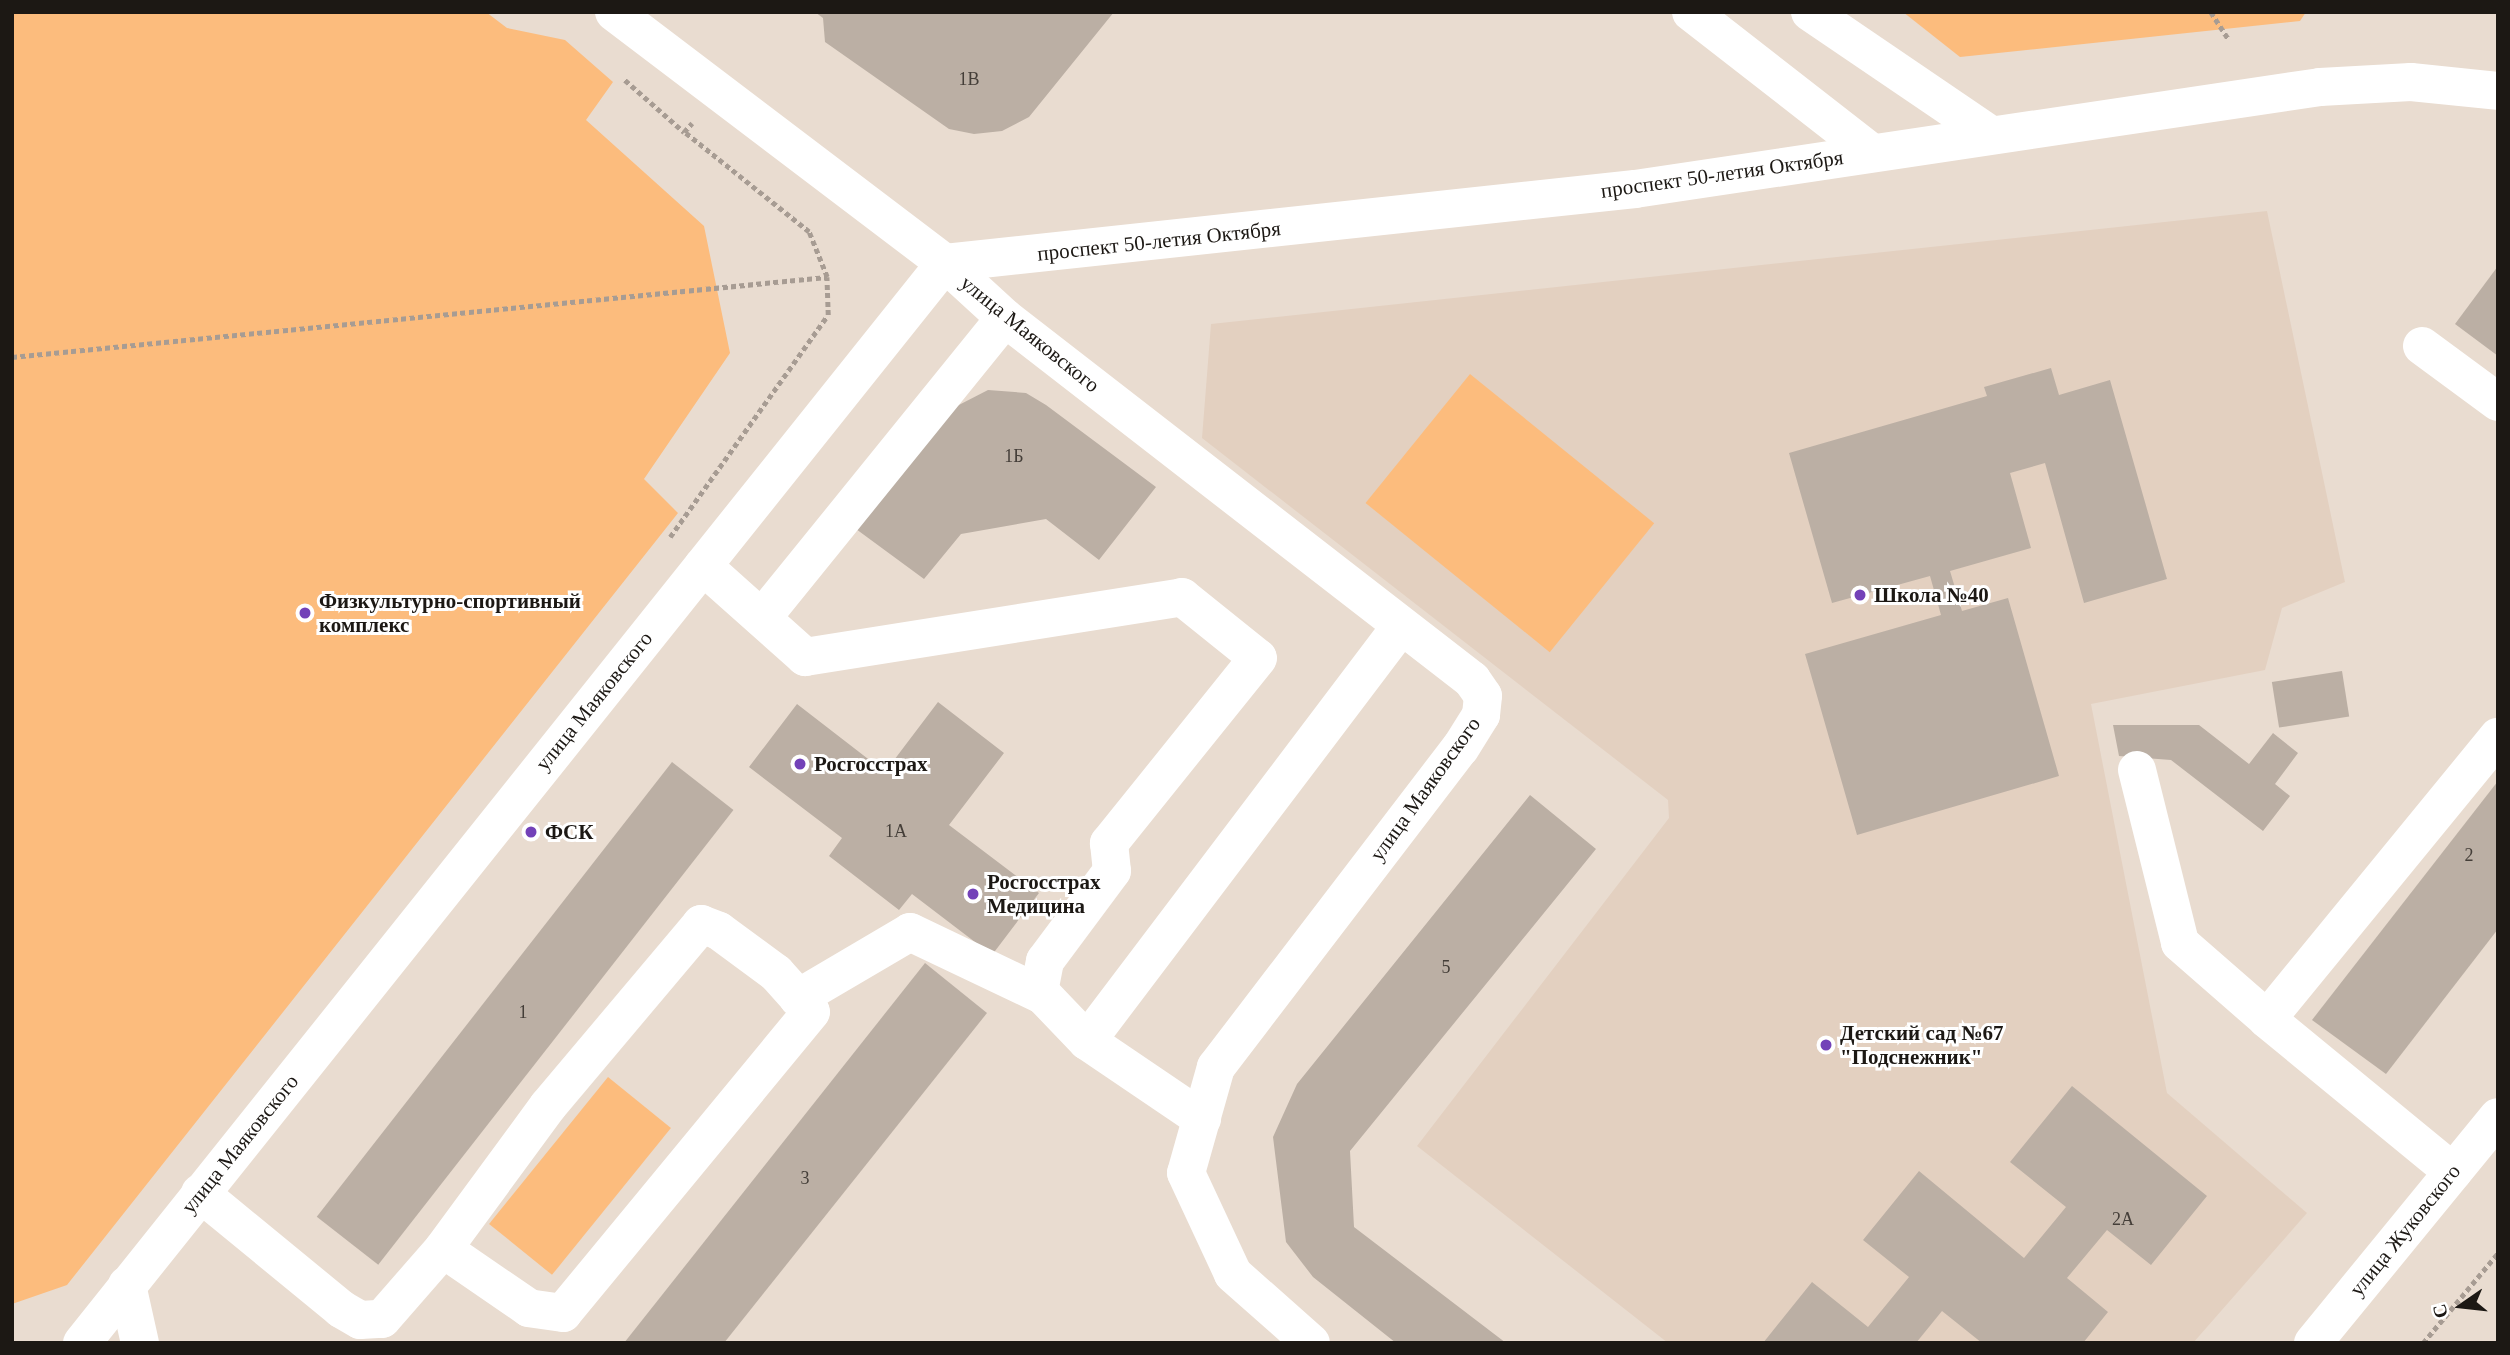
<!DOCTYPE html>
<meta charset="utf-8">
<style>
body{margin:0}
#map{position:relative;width:2510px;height:1355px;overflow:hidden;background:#e9dcd0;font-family:"Times New Roman",serif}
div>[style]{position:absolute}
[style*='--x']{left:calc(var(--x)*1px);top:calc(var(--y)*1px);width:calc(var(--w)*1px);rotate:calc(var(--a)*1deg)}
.built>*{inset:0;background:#e3d0c0}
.green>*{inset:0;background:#fcbc7d;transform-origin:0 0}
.building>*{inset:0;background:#bbafa4;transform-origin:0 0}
.path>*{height:4.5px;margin-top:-2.25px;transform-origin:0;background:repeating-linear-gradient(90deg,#a79c93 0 5px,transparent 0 8.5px)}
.minor>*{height:38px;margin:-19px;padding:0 19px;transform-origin:19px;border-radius:19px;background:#fff}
.dots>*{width:19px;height:19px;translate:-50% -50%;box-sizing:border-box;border:4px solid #fff;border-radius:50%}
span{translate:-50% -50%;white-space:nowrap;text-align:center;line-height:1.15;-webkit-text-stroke:6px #fff;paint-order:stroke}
.number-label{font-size:18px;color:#443e38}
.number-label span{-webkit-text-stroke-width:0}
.street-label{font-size:21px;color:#1c1814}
.poi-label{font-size:21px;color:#1c1814;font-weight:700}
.left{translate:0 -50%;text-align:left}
.frame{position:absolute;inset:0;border:14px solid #1c1814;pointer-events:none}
.north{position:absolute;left:2426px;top:1271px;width:70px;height:70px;-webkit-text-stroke:5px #fff;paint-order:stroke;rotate:256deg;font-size:19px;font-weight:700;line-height:28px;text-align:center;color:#1c1814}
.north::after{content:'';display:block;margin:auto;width:24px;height:32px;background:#1c1814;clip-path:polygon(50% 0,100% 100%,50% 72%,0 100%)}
</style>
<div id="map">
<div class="built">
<i style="clip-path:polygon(2267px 211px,2345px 582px,2282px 608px,2265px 670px,2091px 704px,2167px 1093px,2307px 1213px,2193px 1343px,1668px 1343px,1417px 1146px,1669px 818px,1668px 800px,1202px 438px,1211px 324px)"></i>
</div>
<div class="green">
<i style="clip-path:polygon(12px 12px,486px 12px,507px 28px,565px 40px,613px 82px,586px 120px,704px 226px,730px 353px,644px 479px,678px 513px,67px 1285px,12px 1304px)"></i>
<i style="clip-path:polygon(1903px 12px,2306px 12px,2300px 21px,1960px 57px)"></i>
<i style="left:1470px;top:374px;width:237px;height:166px;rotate:39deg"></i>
<i style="left:608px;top:1077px;width:81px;height:189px;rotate:39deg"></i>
</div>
<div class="building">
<i style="clip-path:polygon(815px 12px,1114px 12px,1029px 117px,1002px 131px,974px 134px,949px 129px,825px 42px,823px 18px)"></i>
<i style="clip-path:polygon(2498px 266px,2498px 356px,2455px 324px)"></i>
<i style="clip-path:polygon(2051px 368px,2059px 395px,2110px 380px,2167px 579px,2084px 603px,2045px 463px,2010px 473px,2031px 548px,1950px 571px,1962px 611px,2008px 598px,2059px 776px,1857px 835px,1805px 654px,1941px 615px,1930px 576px,1832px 603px,1789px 453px,1987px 396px,1984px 387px)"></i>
<i style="clip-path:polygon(988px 390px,1026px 393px,1046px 405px,1156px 487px,1099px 560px,1046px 519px,961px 534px,924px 579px,856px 529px,953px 408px)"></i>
<i style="left:2342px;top:671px;width:46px;height:71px;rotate:81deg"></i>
<i style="clip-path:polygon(938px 702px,1004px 753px,949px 825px,1039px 893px,992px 955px,912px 894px,899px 910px,829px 856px,842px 838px,749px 767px,797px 704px,885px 772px)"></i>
<i style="clip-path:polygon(2113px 725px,2199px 725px,2249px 764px,2273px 733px,2298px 753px,2275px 784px,2290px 796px,2263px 831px,2171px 760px,2119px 756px)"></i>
<i style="left:672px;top:762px;width:78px;height:577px;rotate:38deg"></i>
<i style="clip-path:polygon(2498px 781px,2498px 929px,2386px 1074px,2312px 1020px)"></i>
<i style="clip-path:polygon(1530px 795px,1596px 849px,1350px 1151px,1354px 1227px,1506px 1343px,1396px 1343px,1313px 1277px,1286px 1242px,1273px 1137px,1297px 1084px)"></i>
<i style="clip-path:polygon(925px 963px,987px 1013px,724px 1343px,624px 1343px)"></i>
<i style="clip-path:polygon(2072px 1086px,2207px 1196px,2151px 1265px,2107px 1230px,2067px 1278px,2108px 1312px,2083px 1343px,1982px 1343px,1942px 1311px,1916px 1343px,1763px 1343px,1812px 1282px,1868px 1327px,1909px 1277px,1863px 1240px,1919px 1171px,2024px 1258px,2066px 1207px,2010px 1162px)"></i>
</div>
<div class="path">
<i style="--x:2211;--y:12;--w:33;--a:57"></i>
<i style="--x:625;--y:80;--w:79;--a:41.4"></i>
<i style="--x:12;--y:357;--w:819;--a:-5.61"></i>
<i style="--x:670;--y:537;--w:272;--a:-54.6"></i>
<i style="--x:828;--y:315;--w:38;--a:-92"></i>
<i style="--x:827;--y:277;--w:48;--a:-111.8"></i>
<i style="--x:809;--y:232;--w:160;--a:-141.3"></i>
<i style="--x:684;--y:132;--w:12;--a:-48"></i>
<i style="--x:2423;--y:1343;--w:117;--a:-50.2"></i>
</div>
<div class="minor">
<i style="--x:614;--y:12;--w:415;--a:37.2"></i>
<i style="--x:945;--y:263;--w:81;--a:42.5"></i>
<i style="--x:1005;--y:318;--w:591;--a:37.78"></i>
<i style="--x:1472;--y:680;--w:19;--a:55"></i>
<i style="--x:1483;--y:696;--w:19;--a:96"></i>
<i style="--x:1481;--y:715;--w:39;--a:122"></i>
<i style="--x:1460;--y:748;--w:402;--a:127.4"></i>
<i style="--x:1216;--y:1067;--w:110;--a:105.8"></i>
<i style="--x:1186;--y:1173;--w:111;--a:65"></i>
<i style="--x:1233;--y:1274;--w:104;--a:41.5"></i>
<i style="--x:1691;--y:12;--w:229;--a:37.9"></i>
<i style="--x:1810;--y:12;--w:215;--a:34.2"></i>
<i style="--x:945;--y:263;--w:694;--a:-6.12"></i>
<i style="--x:1635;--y:189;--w:693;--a:-8.47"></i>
<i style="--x:2320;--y:87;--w:91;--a:-3.1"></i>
<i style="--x:2411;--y:82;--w:87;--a:5.9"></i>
<i style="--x:2422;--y:346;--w:94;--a:36.4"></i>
<i style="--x:703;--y:566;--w:137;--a:41.7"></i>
<i style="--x:805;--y:657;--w:382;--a:-9"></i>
<i style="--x:1182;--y:597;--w:97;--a:38.8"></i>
<i style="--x:1258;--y:658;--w:238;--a:128.8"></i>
<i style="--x:1109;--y:843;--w:28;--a:84"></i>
<i style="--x:1112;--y:871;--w:112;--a:126.7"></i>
<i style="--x:1045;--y:961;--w:31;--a:101"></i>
<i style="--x:1039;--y:991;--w:69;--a:46.2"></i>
<i style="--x:1087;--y:1041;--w:520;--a:-52.89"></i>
<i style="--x:762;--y:618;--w:386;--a:-51"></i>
<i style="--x:2137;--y:770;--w:178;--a:76"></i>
<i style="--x:2180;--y:943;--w:116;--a:41.1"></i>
<i style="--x:798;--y:998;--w:130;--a:-30.5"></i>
<i style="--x:910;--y:932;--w:148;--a:25.5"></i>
<i style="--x:1087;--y:1041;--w:139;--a:34.1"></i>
<i style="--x:2453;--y:1172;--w:241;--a:-140.6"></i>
<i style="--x:2267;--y:1019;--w:365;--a:-50.7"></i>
<i style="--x:200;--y:1193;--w:183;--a:39.4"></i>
<i style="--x:341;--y:1309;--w:22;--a:30"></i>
<i style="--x:360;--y:1320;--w:22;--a:-3"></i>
<i style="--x:382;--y:1319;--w:93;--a:-48.9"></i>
<i style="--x:443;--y:1249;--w:177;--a:-53.7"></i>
<i style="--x:548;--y:1106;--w:238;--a:-49.9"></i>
<i style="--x:701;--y:924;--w:19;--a:21"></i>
<i style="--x:719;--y:931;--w:71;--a:36.4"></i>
<i style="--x:776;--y:973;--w:52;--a:48.1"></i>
<i style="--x:811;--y:1012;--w:390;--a:129.5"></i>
<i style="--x:563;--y:1313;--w:34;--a:-172"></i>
<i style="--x:529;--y:1308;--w:104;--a:-145.5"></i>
<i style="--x:127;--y:1285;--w:59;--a:77.4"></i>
<i style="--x:82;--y:1343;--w:1382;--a:-51.37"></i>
<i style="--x:2313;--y:1343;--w:292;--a:-50.7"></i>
</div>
<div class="dots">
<i style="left:1860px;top:595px;background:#7341b8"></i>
<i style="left:305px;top:613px;background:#7341b8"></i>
<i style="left:800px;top:764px;background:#7341b8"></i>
<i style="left:531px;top:832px;background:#7341b8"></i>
<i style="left:973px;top:894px;background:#7341b8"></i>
<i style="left:1826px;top:1045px;background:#7341b8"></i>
</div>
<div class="number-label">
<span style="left:969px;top:79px">1В</span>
<span style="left:1014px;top:456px">1Б</span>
<span style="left:896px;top:831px">1А</span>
<span style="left:2469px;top:855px">2</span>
<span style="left:1446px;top:967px">5</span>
<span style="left:523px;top:1012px">1</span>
<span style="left:805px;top:1178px">3</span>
<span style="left:2123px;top:1219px">2А</span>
</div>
<div class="street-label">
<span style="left:1722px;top:174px;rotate:-8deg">проспект 50-летия Октября</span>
<span style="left:1159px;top:241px;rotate:-6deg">проспект 50-летия Октября</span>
<span style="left:1030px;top:334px;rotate:39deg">улица Маяковского</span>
<span style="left:594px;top:701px;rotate:-51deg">улица Маяковского</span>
<span style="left:1425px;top:789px;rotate:-54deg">улица Маяковского</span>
<span style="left:240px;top:1144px;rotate:-51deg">улица Маяковского</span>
<span style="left:2405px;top:1230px;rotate:-51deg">улица Жуковского</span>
</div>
<div class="poi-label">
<span class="left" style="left:1874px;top:595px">Школа №40</span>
<span class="left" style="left:319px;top:613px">Физкультурно-спортивный<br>комплекс</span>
<span class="left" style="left:814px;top:764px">Росгосстрах</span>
<span class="left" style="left:545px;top:832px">ФСК</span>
<span class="left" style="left:987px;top:894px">Росгосстрах<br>Медицина</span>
<span class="left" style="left:1840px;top:1045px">Детский сад №67<br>"Подснежник"</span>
</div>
<div class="frame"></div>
<div class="north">С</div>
</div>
